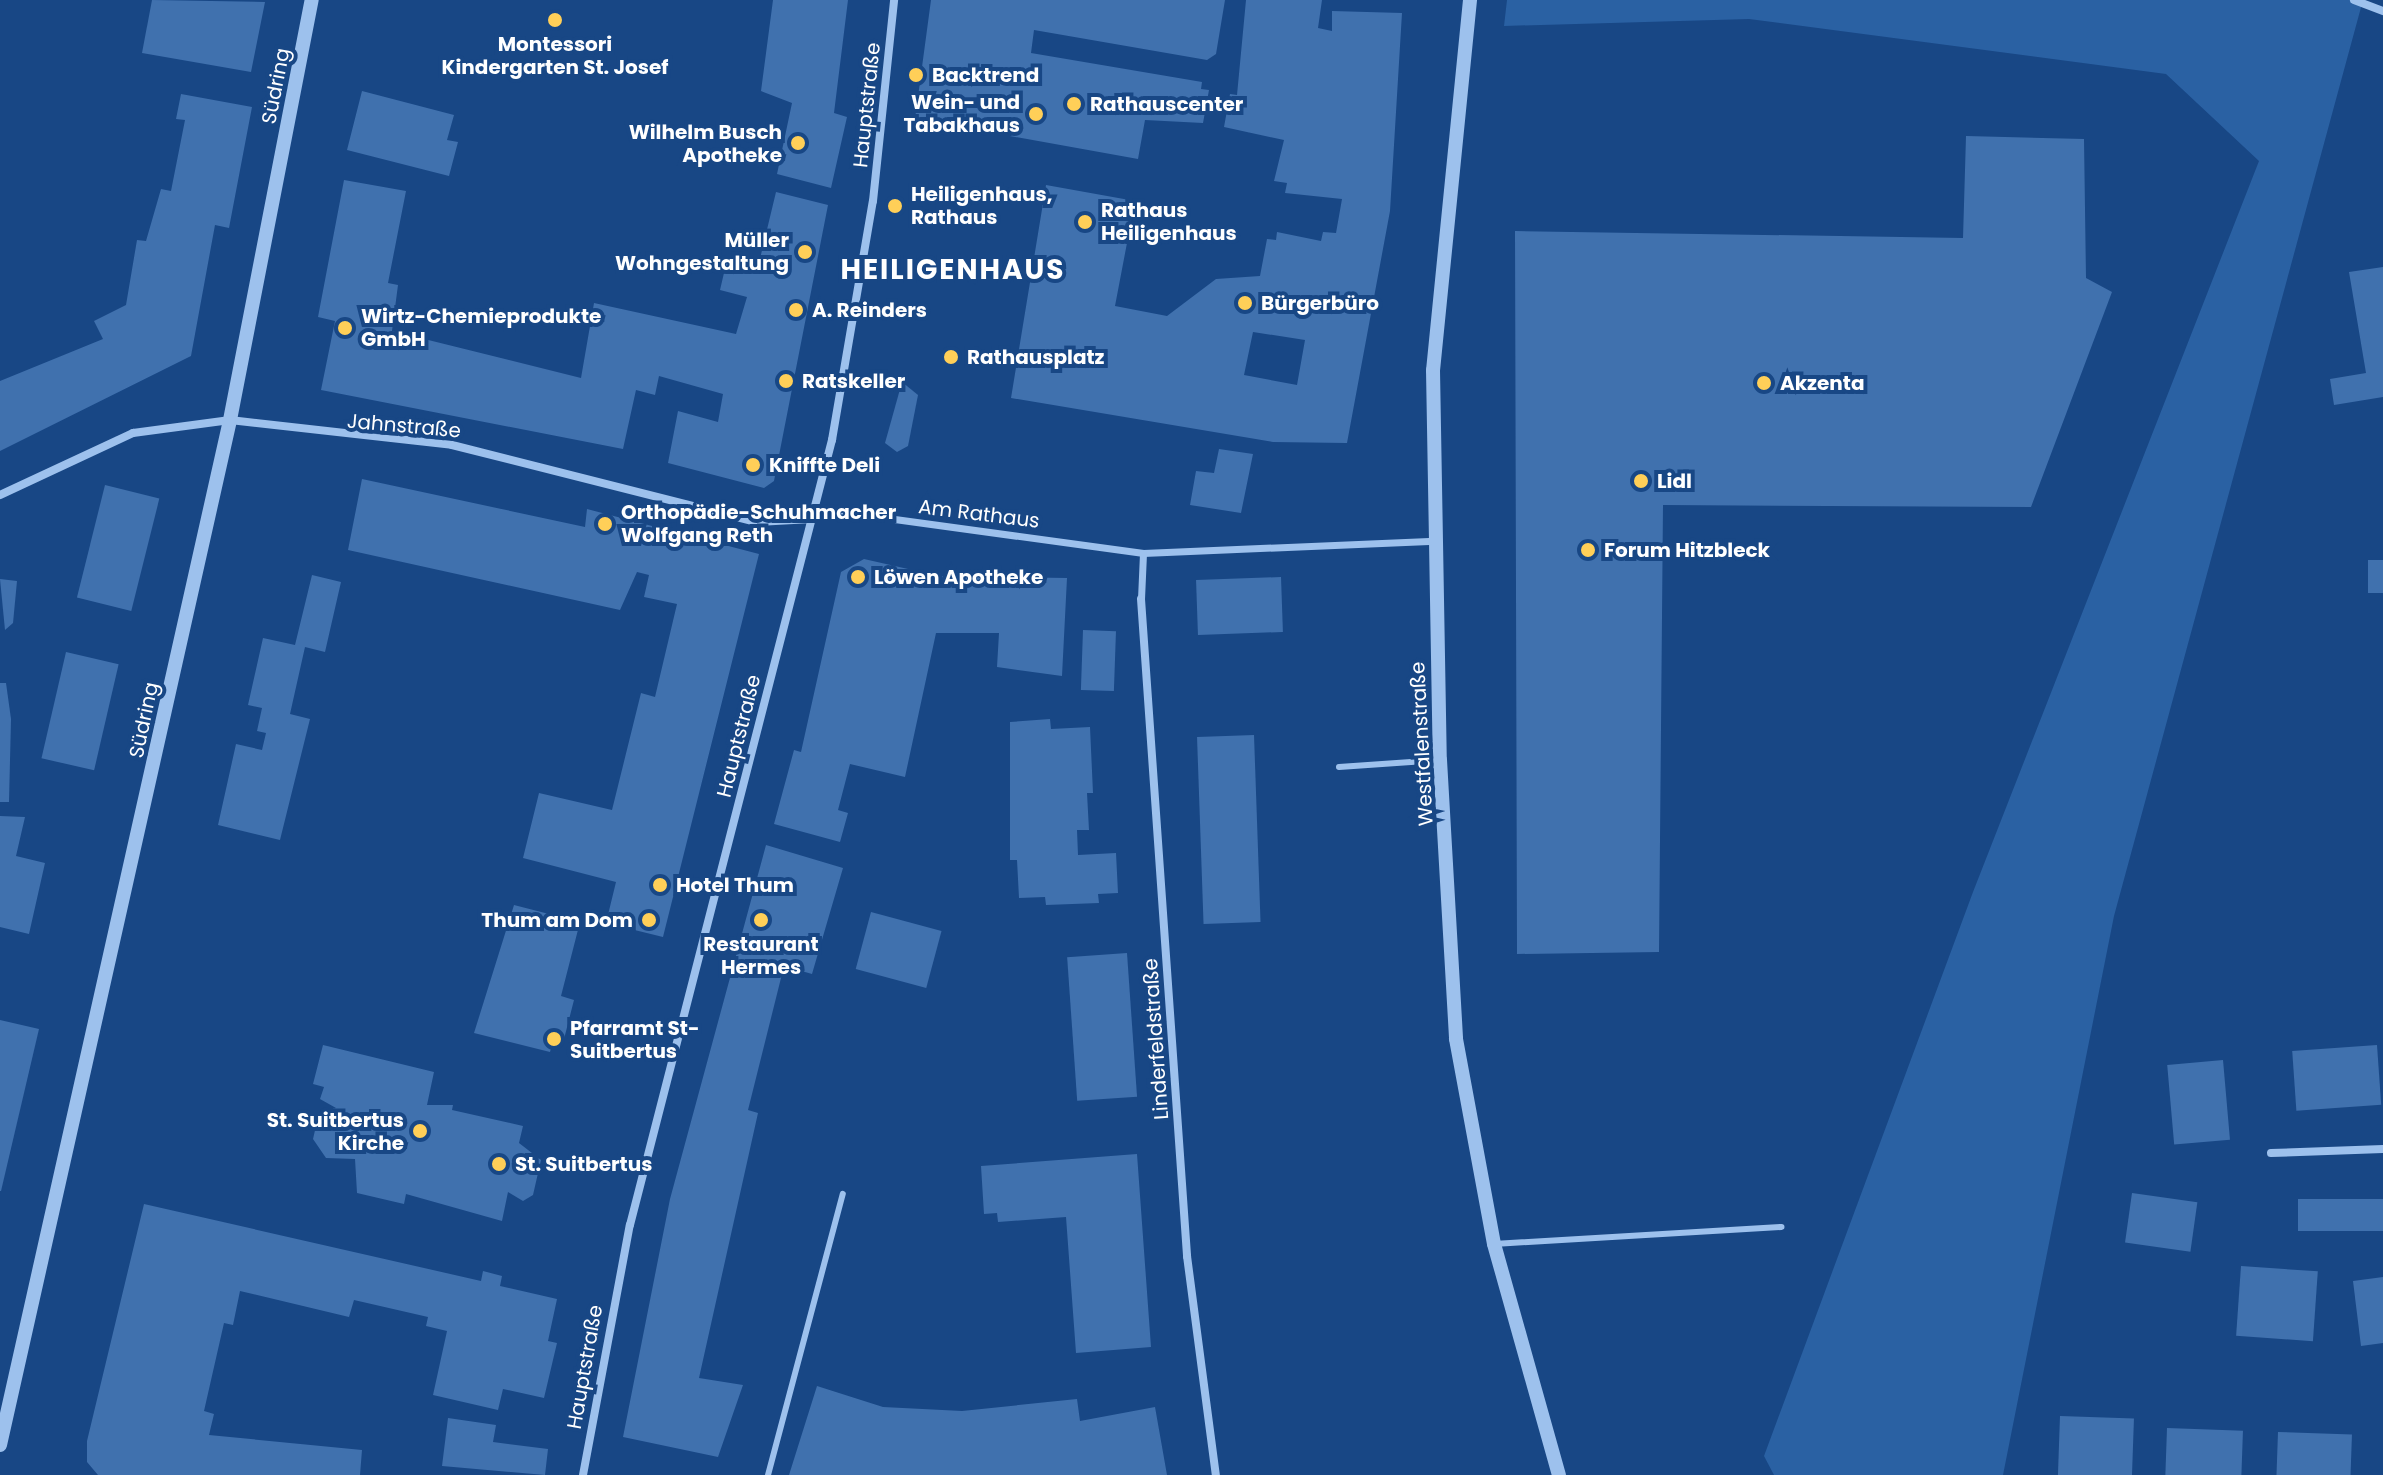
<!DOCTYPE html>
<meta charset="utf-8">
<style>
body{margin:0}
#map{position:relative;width:2383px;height:1475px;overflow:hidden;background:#184785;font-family:Poppins,sans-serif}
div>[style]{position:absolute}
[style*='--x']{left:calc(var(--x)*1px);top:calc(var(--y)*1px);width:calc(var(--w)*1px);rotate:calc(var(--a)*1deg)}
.green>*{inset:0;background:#2a61a3}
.building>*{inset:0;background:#4071ae;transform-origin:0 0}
.service>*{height:6px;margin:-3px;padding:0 3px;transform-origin:3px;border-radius:3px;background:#9dc1ed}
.pedestrian>*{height:7px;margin:-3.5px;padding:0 3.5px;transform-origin:3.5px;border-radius:3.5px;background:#9dc1ed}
.minor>*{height:8px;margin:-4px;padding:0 4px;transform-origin:4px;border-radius:4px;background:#9dc1ed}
.tertiary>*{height:14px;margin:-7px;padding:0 7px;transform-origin:7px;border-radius:7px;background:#9dc1ed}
.dots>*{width:22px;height:22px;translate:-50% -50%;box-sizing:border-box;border:4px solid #184785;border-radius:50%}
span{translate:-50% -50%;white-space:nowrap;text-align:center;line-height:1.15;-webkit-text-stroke:8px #184785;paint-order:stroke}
.poi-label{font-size:20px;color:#fff;font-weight:700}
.left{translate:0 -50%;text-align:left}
.right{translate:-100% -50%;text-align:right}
.street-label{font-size:20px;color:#fff}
.district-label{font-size:28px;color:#fff;font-weight:700;letter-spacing:2px}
</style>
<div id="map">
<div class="green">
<i style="clip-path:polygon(1507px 0,2363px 0,2114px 916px,2003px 1475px,1774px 1475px,1764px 1456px,1973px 892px,2259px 161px,2166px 74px,1749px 19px,1504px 26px)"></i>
</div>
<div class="building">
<i style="clip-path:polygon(152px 0,265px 2px,251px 72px,142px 53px)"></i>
<i style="clip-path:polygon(773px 0,848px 0,834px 113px,847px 117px,831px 188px,777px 174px,792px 103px,761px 91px)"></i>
<i style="clip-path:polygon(931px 0,1225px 0,1216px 54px,1207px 60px,1034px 30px,1031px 53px,1202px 82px,1201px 89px,1209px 90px,1203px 123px,1145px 120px,1138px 159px,915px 119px)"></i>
<i style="clip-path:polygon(evenodd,1246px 0,1322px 0,1318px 28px,1332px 31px,1332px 11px,1402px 13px,1390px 211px,1347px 443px,1273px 442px,1011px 398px,1046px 185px,1135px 201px,1115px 306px,1167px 316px,1216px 279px,1260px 276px,1267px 239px,1276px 240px,1277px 232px,1321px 241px,1323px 232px,1336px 233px,1342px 199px,1285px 193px,1287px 183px,1274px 181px,1284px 140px,1224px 127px,1230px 94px,1237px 95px,1246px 0,1253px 332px,1305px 340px,1297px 385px,1244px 375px,1253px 332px)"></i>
<i style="clip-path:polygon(362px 91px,454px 115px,447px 140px,458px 142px,449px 176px,347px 150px)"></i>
<i style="clip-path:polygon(181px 94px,252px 107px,229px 228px,215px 225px,191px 356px,0 451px,0 381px,103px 339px,94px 321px,126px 305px,137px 240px,146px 241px,161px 189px,171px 191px,185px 120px,176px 119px)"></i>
<i style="clip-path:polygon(1966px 136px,2084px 139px,2086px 278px,2112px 292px,2031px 507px,1663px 505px,1659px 952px,1517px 954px,1515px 231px,1963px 238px)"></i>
<i style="clip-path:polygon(344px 180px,406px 191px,388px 283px,398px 285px,392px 331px,581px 378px,594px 303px,736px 334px,747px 297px,720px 290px,727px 260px,758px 267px,776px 192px,828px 205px,774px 481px,764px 488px,668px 463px,678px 411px,718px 422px,723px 394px,659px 376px,655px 395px,636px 390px,623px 449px,321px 390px,335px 321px,318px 317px)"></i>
<i style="clip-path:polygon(2383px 267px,2383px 397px,2334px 405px,2330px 379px,2366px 373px,2349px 272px)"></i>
<i style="clip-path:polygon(902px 382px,918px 395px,908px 446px,897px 452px,885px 443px)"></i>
<i style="clip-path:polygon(1219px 449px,1253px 454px,1241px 513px,1190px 505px,1196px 471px,1214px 473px)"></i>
<i style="clip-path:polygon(362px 479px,585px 527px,587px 509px,759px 554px,663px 937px,606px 923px,616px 882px,523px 858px,539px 793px,612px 810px,641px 693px,655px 697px,677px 604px,644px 597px,649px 575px,637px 572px,620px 610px,348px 550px)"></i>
<i style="left:105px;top:485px;width:56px;height:116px;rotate:14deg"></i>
<i style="clip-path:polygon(864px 559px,939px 576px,1067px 578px,1062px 676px,997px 667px,999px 633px,936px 633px,905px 777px,850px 764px,838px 810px,848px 813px,840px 842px,774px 824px,794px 750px,801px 752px,841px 572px)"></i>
<i style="left:2383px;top:560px;width:33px;height:15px;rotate:90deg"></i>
<i style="clip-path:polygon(312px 575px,341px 582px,325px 652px,305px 647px,290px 714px,310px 719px,280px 840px,218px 825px,236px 744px,262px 750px,266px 733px,257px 731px,262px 708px,248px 705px,263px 638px,295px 645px)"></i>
<i style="left:1281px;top:577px;width:55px;height:85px;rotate:88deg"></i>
<i style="clip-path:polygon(0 579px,17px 581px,13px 623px,5px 630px)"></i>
<i style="left:1083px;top:630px;width:33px;height:60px;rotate:2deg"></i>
<i style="left:66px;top:652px;width:54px;height:109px;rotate:13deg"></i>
<i style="clip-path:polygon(0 683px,6px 683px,11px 719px,9px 802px,0 802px)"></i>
<i style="clip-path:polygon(1050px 719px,1051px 729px,1090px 727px,1093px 793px,1087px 793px,1089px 830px,1077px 830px,1078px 855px,1116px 853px,1118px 893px,1098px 894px,1099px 903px,1046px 905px,1045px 897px,1019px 898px,1017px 860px,1010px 860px,1010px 722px)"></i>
<i style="left:1254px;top:735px;width:187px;height:57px;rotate:88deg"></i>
<i style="clip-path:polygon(0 816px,25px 817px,16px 856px,45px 863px,29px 934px,0 927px)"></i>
<i style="clip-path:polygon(766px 845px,843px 868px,812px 974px,784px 966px,748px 1110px,758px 1113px,699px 1378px,743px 1385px,718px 1457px,623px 1437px,670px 1199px)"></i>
<i style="clip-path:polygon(514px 905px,580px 922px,561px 996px,574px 1000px,563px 1043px,553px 1041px,550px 1052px,474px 1033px)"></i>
<i style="left:871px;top:912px;width:73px;height:59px;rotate:15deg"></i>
<i style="left:1127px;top:953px;width:144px;height:60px;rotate:86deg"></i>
<i style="clip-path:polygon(0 1020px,39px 1029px,1px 1191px,0 1191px)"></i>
<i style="clip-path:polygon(323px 1045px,434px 1072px,427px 1105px,453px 1105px,452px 1110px,523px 1126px,519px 1143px,541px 1160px,533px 1195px,523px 1201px,508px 1192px,502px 1221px,406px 1194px,404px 1204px,357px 1193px,355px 1159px,326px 1158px,313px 1139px,319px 1113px,336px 1108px,320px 1099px,324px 1087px,313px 1084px)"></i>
<i style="left:2377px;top:1045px;width:60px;height:85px;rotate:86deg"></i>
<i style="left:2223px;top:1060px;width:80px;height:56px;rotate:85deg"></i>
<i style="clip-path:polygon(1137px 1154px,1151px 1347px,1076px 1353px,1066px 1217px,998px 1222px,997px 1213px,984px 1214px,981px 1166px)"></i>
<i style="left:2132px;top:1193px;width:66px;height:50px;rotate:8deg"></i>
<i style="left:2383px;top:1199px;width:32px;height:85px;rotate:90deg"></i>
<i style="clip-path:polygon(144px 1204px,481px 1281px,483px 1271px,502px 1276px,500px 1286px,557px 1299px,548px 1341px,557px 1343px,544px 1398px,503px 1389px,498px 1410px,433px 1395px,447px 1331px,426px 1326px,428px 1317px,354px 1300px,349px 1317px,240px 1291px,233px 1325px,224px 1323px,204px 1411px,214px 1414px,209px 1435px,362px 1450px,360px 1475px,98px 1475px,87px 1462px,87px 1441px)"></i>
<i style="left:2241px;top:1266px;width:77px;height:70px;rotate:4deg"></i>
<i style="clip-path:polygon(2383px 1277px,2383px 1343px,2361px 1346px,2353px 1281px)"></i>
<i style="clip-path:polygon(817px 1386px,883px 1407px,962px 1411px,1077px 1399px,1080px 1421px,1155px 1407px,1167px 1475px,789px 1475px)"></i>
<i style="left:2060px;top:1416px;width:74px;height:59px;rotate:2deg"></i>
<i style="clip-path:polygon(448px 1418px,496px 1425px,493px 1442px,548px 1449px,545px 1475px,442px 1466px)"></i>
<i style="left:2167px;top:1428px;width:76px;height:47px;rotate:2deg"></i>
<i style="left:2278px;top:1432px;width:74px;height:43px;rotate:2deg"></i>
</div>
<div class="service">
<i style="--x:1339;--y:767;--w:101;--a:-4"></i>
<i style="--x:1494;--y:1244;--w:288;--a:-3.4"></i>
<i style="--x:768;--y:1475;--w:291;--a:-75.1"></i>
</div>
<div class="pedestrian">
<i style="--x:812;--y:519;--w:46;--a:-6.2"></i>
<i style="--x:858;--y:514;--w:288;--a:7.8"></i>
<i style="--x:1143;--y:553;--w:292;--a:-2.4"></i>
<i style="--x:1141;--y:599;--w:46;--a:-87.5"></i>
</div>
<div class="minor">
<i style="--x:2354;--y:0;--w:31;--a:21"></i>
<i style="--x:0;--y:495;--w:147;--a:-25"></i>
<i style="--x:133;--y:433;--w:98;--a:-7.6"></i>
<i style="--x:230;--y:420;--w:223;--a:6.4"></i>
<i style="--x:452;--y:445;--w:315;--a:14.2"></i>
<i style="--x:757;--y:522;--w:55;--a:-3.1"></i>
<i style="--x:1141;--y:599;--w:659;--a:85.99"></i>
<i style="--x:1187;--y:1256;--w:221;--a:82.5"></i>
<i style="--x:2271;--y:1153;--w:112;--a:-2"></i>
<i style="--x:583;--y:1475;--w:254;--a:-79.4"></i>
<i style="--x:630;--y:1225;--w:811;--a:-75.57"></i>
<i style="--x:832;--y:440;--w:242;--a:-80.3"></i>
<i style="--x:873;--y:201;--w:202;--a:-84"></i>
</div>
<div class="tertiary">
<i style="--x:1470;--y:0;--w:372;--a:95.7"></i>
<i style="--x:1433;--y:370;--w:390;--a:89"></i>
<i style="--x:1440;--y:760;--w:279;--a:86.7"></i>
<i style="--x:1456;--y:1039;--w:208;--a:79.5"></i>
<i style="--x:1494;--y:1244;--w:240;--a:74.3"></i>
<i style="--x:0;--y:1445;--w:1050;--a:-77.35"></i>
<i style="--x:230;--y:420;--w:428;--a:-79"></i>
</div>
<div class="dots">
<i style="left:555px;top:20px;background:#ffcf58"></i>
<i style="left:916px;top:75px;background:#ffcf58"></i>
<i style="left:1074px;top:104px;background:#ffcf58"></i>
<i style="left:1036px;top:114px;background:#ffcf58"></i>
<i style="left:798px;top:143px;background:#ffcf58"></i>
<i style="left:895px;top:206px;background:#ffcf58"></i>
<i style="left:1085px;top:222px;background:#ffcf58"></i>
<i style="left:805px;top:252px;background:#ffcf58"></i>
<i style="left:1245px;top:303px;background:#ffcf58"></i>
<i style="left:796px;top:310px;background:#ffcf58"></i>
<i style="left:345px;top:328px;background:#ffcf58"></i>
<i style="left:951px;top:357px;background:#ffcf58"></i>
<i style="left:786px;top:381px;background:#ffcf58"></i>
<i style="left:1764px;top:383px;background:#ffcf58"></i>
<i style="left:753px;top:465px;background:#ffcf58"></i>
<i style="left:1641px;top:481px;background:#ffcf58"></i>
<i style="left:605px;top:524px;background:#ffcf58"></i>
<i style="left:1588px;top:550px;background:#ffcf58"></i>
<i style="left:858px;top:577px;background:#ffcf58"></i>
<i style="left:660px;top:885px;background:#ffcf58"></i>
<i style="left:649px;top:920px;background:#ffcf58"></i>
<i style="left:761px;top:920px;background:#ffcf58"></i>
<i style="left:554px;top:1039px;background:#ffcf58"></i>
<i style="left:420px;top:1131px;background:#ffcf58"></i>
<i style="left:499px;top:1164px;background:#ffcf58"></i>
</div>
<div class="poi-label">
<span style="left:555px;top:56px">Montessori<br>Kindergarten St. Josef</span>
<span class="left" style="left:932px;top:75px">Backtrend</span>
<span class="right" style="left:1020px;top:114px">Wein- und<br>Tabakhaus</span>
<span class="left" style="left:1090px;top:104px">Rathauscenter</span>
<span class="right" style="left:782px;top:144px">Wilhelm Busch<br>Apotheke</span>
<span class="left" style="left:911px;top:206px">Heiligenhaus,<br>Rathaus</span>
<span class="left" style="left:1101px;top:222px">Rathaus<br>Heiligenhaus</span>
<span class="right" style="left:789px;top:252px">Müller<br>Wohngestaltung</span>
<span class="left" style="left:1261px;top:303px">Bürgerbüro</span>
<span class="left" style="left:812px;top:310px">A. Reinders</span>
<span class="left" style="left:361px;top:328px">Wirtz-Chemieprodukte<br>GmbH</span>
<span class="left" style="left:967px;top:357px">Rathausplatz</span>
<span class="left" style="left:802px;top:381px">Ratskeller</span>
<span class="left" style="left:1780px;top:383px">Akzenta</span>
<span class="left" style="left:769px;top:465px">Kniffte Deli</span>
<span class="left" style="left:1657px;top:481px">Lidl</span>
<span class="left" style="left:621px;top:524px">Orthopädie-Schuhmacher<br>Wolfgang Reth</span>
<span class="left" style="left:1604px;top:550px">Forum Hitzbleck</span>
<span class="left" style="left:874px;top:577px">Löwen Apotheke</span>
<span class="left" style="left:676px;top:885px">Hotel Thum</span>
<span class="right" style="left:633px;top:920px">Thum am Dom</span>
<span style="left:761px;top:956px">Restaurant<br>Hermes</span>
<span class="left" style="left:570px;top:1040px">Pfarramt St-<br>Suitbertus</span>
<span class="right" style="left:404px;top:1132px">St. Suitbertus<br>Kirche</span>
<span class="left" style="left:515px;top:1164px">St. Suitbertus</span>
</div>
<div class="street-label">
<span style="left:276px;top:86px;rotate:-79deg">Südring</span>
<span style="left:867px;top:105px;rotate:-84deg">Hauptstraße</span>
<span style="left:404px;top:426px;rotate:5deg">Jahnstraße</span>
<span style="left:979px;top:514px;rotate:7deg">Am Rathaus</span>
<span style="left:144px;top:720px;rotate:-78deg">Südring</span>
<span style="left:739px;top:736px;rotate:-76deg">Hauptstraße</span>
<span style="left:1422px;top:744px;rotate:-93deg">Westfalenstraße</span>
<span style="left:1156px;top:1039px;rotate:-94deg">Linderfeldstraße</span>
<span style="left:585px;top:1367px;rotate:-80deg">Hauptstraße</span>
</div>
<div class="district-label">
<span style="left:953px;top:270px">HEILIGENHAUS</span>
</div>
</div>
